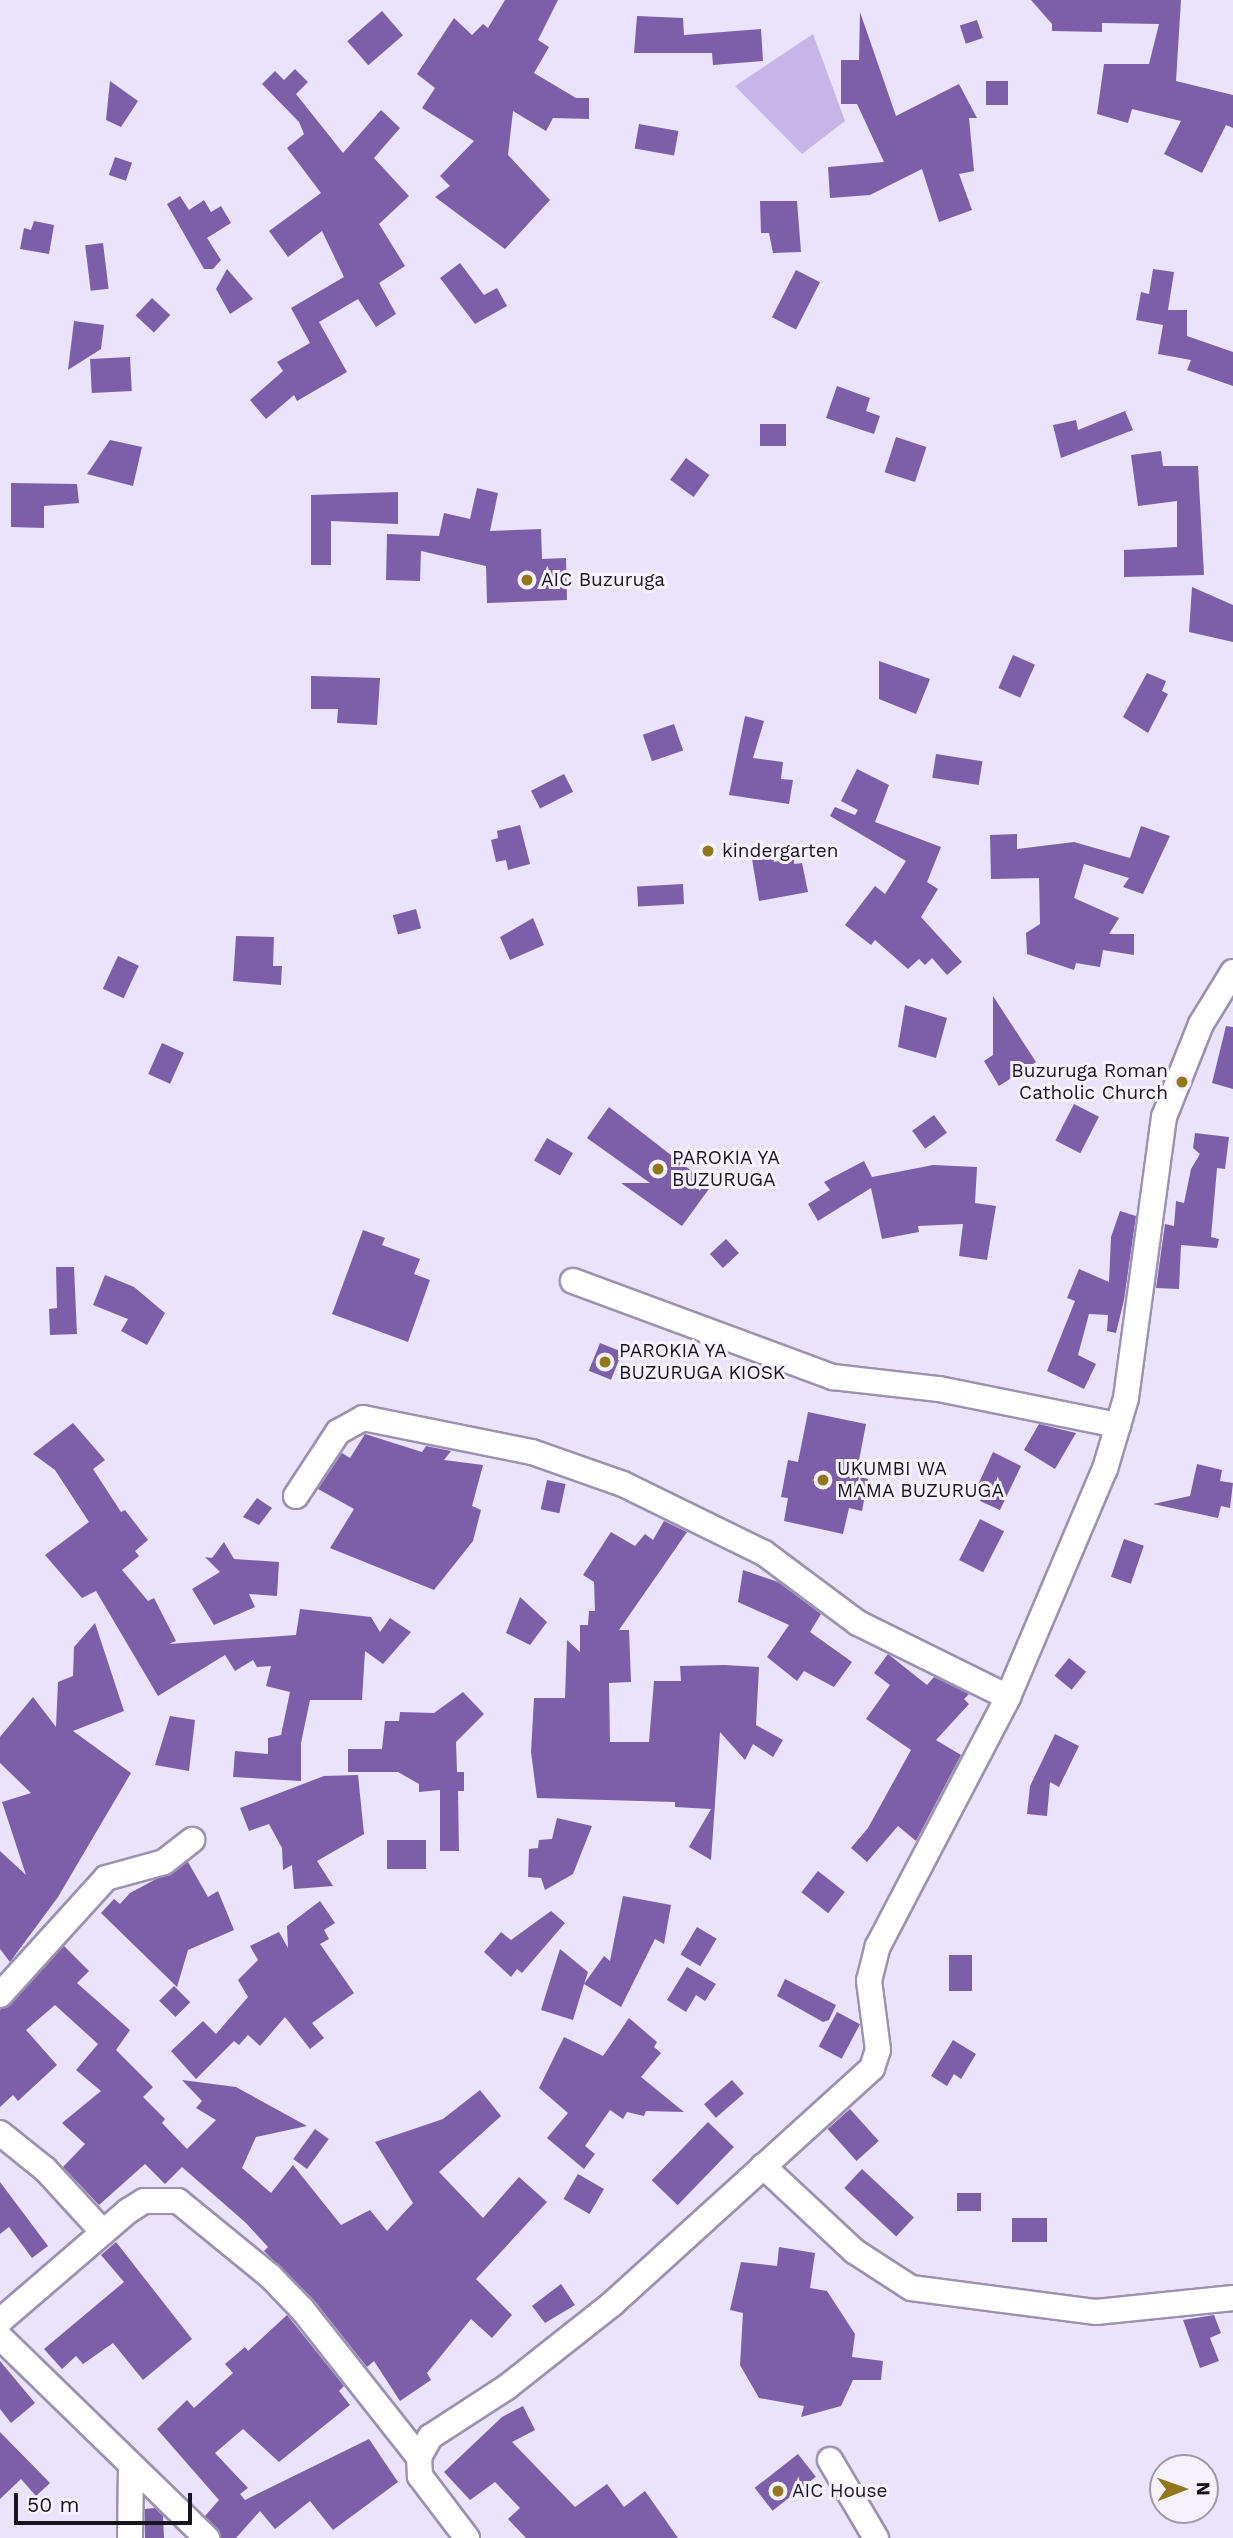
<!DOCTYPE html>
<style>
body{margin:0}
#map{position:relative;width:1233px;height:2538px;overflow:hidden;background:#ebe2fc;font-family:"Work Sans",sans-serif}
div>[style]{position:absolute}
[style*='--x']{left:calc(var(--x)*1px);top:calc(var(--y)*1px);width:calc(var(--w)*1px);rotate:calc(var(--a)*1deg)}
.green>*{inset:0;background:#c7b5e7}
.building>*{inset:0;background:#7c5fa8;transform-origin:0 0}
.roads{filter:drop-shadow(2px 0 #9c92b0) drop-shadow(-2px 0 #9c92b0) drop-shadow(0 2px #9c92b0) drop-shadow(0 -2px #9c92b0)}
.street>*{height:24px;margin:-12px;padding:0 12px;transform-origin:12px;border-radius:12px;background:#fff}
.dots>*{width:19px;height:19px;translate:-50% -50%;box-sizing:border-box;border:4px solid #f6f2ff;border-radius:50%}
span{translate:-50% -50%;white-space:nowrap;text-align:center;line-height:1.15;-webkit-text-stroke:6px #f6f2ff;paint-order:stroke}
.poi-label{font-size:19px;color:#18141f}
.left{translate:0 -50%;text-align:left}
.right{translate:-100% -50%;text-align:right}
.north{position:absolute;left:1149px;top:2454px;width:70px;height:70px;box-sizing:border-box;background:#f6f2ff;border:2px solid #9d99a5;border-radius:50%;rotate:89deg;font-size:19px;font-weight:700;line-height:28px;text-align:center;color:#18141f}
.north::after{content:'';display:block;margin:auto;width:24px;height:32px;background:#92771d;clip-path:polygon(50% 0,100% 100%,50% 72%,0 100%)}
.scale{position:absolute;left:14px;top:2493px;width:178px;height:32px;box-sizing:border-box;border:4px solid #18141f;border-top:0;padding-left:9px;font-size:21px;line-height:24px;white-space:nowrap;color:#18141f;-webkit-text-stroke:5px #f6f2ff;paint-order:stroke}
</style>
<div id="map">
<div class="green">
<i style="clip-path:polygon(813px 34px,845px 121px,802px 154px,735px 86px)"></i>
</div>
<div class="building">
<i style="clip-path:polygon(505px 0,558px 0,538px 40px,549px 47px,534px 73px,576px 98px,589px 98px,589px 119px,553px 118px,546px 131px,513px 111px,508px 155px,550px 200px,505px 249px,435px 197px,450px 186px,440px 176px,474px 141px,422px 108px,435px 88px,417px 74px,454px 18px,472px 35px,483px 24px,488px 28px)"></i>
<i style="clip-path:polygon(1031px 0,1181px 0,1176px 81px,1233px 95px,1233px 128px,1226px 125px,1202px 173px,1164px 154px,1181px 121px,1132px 109px,1128px 123px,1097px 114px,1104px 64px,1149px 64px,1159px 24px,1102px 23px,1102px 32px,1052px 31px,1052px 24px)"></i>
<i style="left:382px;top:11px;width:32px;height:46px;rotate:49deg"></i>
<i style="clip-path:polygon(860px 12px,896px 116px,959px 84px,977px 118px,969px 118px,974px 171px,959px 174px,972px 210px,939px 222px,922px 169px,870px 195px,830px 198px,828px 167px,884px 162px,857px 104px,841px 104px,841px 60px,859px 60px)"></i>
<i style="clip-path:polygon(637px 16px,683px 18px,684px 35px,761px 29px,763px 61px,713px 65px,712px 53px,634px 53px)"></i>
<i style="left:977px;top:20px;width:19px;height:18px;rotate:72deg"></i>
<i style="clip-path:polygon(295px 69px,308px 82px,296px 94px,343px 153px,381px 110px,400px 128px,374px 158px,409px 196px,379px 224px,405px 266px,379px 283px,396px 314px,376px 327px,358px 299px,319px 322px,347px 372px,297px 401px,294px 395px,266px 419px,250px 400px,283px 371px,277px 362px,310px 343px,291px 308px,344px 277px,322px 231px,288px 257px,269px 231px,321px 193px,287px 148px,304px 134px,299px 122px,262px 84px,275px 71px,284px 80px)"></i>
<i style="clip-path:polygon(110px 81px,138px 101px,121px 127px,106px 120px)"></i>
<i style="left:986px;top:81px;width:22px;height:24px"></i>
<i style="left:639px;top:124px;width:40px;height:25px;rotate:10deg"></i>
<i style="left:115px;top:157px;width:18px;height:19px;rotate:19deg"></i>
<i style="clip-path:polygon(180px 196px,189px 210px,204px 200px,211px 212px,221px 206px,231px 223px,207px 238px,221px 260px,213px 269px,204px 269px,167px 204px)"></i>
<i style="clip-path:polygon(760px 201px,797px 201px,801px 252px,773px 253px,769px 233px,761px 233px)"></i>
<i style="clip-path:polygon(34px 221px,54px 225px,49px 254px,20px 249px,24px 228px,31px 230px)"></i>
<i style="left:103px;top:243px;width:46px;height:18px;rotate:83deg"></i>
<i style="clip-path:polygon(460px 263px,484px 295px,497px 288px,507px 306px,475px 324px,440px 278px)"></i>
<i style="clip-path:polygon(227px 269px,253px 299px,230px 314px,216px 289px)"></i>
<i style="clip-path:polygon(1153px 269px,1174px 272px,1168px 310px,1187px 310px,1187px 336px,1233px 352px,1233px 386px,1187px 370px,1191px 360px,1158px 354px,1163px 325px,1136px 320px,1141px 292px,1149px 294px)"></i>
<i style="left:796px;top:270px;width:27px;height:53px;rotate:27deg"></i>
<i style="left:152px;top:298px;width:25px;height:24px;rotate:43deg"></i>
<i style="clip-path:polygon(74px 321px,104px 325px,101px 349px,68px 370px)"></i>
<i style="left:130px;top:357px;width:34px;height:40px;rotate:87deg"></i>
<i style="clip-path:polygon(837px 386px,870px 398px,866px 411px,880px 416px,874px 434px,826px 418px)"></i>
<i style="clip-path:polygon(1125px 411px,1133px 430px,1061px 458px,1053px 425px,1076px 420px,1078px 430px)"></i>
<i style="left:760px;top:424px;width:26px;height:22px"></i>
<i style="left:896px;top:437px;width:32px;height:37px;rotate:18deg"></i>
<i style="clip-path:polygon(110px 440px,142px 447px,133px 486px,87px 474px)"></i>
<i style="clip-path:polygon(1161px 451px,1163px 466px,1198px 466px,1204px 575px,1124px 577px,1124px 550px,1177px 547px,1177px 501px,1138px 506px,1131px 455px)"></i>
<i style="left:686px;top:458px;width:29px;height:27px;rotate:36deg"></i>
<i style="clip-path:polygon(11px 483px,77px 484px,79px 503px,44px 506px,44px 528px,11px 527px)"></i>
<i style="clip-path:polygon(477px 488px,498px 493px,490px 531px,541px 529px,542px 559px,566px 558px,567px 600px,487px 603px,486px 566px,421px 551px,420px 581px,386px 580px,387px 534px,439px 536px,444px 513px,470px 519px)"></i>
<i style="clip-path:polygon(398px 492px,398px 524px,331px 521px,331px 565px,311px 565px,311px 495px)"></i>
<i style="clip-path:polygon(1192px 587px,1233px 605px,1233px 642px,1189px 632px)"></i>
<i style="left:1013px;top:655px;width:24px;height:36px;rotate:24deg"></i>
<i style="clip-path:polygon(879px 661px,930px 679px,916px 714px,879px 699px)"></i>
<i style="clip-path:polygon(1147px 673px,1166px 681px,1162px 691px,1168px 694px,1148px 733px,1123px 717px)"></i>
<i style="clip-path:polygon(311px 676px,380px 678px,377px 725px,337px 723px,338px 709px,311px 709px)"></i>
<i style="clip-path:polygon(745px 716px,764px 721px,753px 758px,783px 762px,781px 779px,793px 780px,789px 804px,729px 795px)"></i>
<i style="left:674px;top:724px;width:28px;height:33px;rotate:71deg"></i>
<i style="left:936px;top:754px;width:47px;height:24px;rotate:9deg"></i>
<i style="clip-path:polygon(857px 769px,889px 785px,875px 822px,941px 847px,927px 882px,938px 889px,921px 917px,962px 962px,947px 975px,932px 958px,925px 965px,919px 959px,908px 969px,875px 940px,871px 945px,845px 925px,875px 886px,885px 894px,906px 861px,830px 816px,835px 807px,855px 815px,858px 810px,841px 801px)"></i>
<i style="left:564px;top:774px;width:20px;height:37px;rotate:63deg"></i>
<i style="clip-path:polygon(520px 825px,530px 864px,508px 870px,506px 860px,496px 862px,491px 840px,498px 838px,497px 831px)"></i>
<i style="clip-path:polygon(1141px 826px,1170px 836px,1143px 894px,1123px 887px,1129px 878px,1084px 864px,1074px 898px,1119px 918px,1109px 934px,1134px 934px,1134px 955px,1103px 950px,1100px 967px,1076px 963px,1074px 970px,1027px 954px,1026px 933px,1040px 924px,1039px 878px,991px 879px,990px 835px,1017px 834px,1017px 849px,1074px 842px,1130px 858px)"></i>
<i style="clip-path:polygon(773px 855px,774px 862px,794px 858px,794px 864px,802px 863px,808px 892px,759px 901px,752px 859px)"></i>
<i style="left:683px;top:884px;width:20px;height:46px;rotate:87deg"></i>
<i style="left:416px;top:909px;width:20px;height:24px;rotate:75deg"></i>
<i style="clip-path:polygon(533px 918px,544px 945px,510px 960px,500px 937px)"></i>
<i style="clip-path:polygon(236px 936px,274px 937px,273px 966px,282px 966px,281px 985px,233px 981px)"></i>
<i style="left:118px;top:956px;width:23px;height:36px;rotate:25deg"></i>
<i style="clip-path:polygon(993px 996px,1036px 1062px,999px 1086px,984px 1061px,993px 1055px)"></i>
<i style="clip-path:polygon(905px 1005px,947px 1018px,936px 1058px,898px 1047px)"></i>
<i style="clip-path:polygon(1226px 1026px,1233px 1027px,1233px 1089px,1212px 1083px)"></i>
<i style="left:162px;top:1043px;width:24px;height:34px;rotate:24deg"></i>
<i style="left:1074px;top:1104px;width:28px;height:41px;rotate:27deg"></i>
<i style="clip-path:polygon(609px 1107px,711px 1186px,682px 1226px,621px 1183px,650px 1183px,587px 1138px)"></i>
<i style="left:934px;top:1115px;width:22px;height:27px;rotate:54deg"></i>
<i style="clip-path:polygon(1195px 1133px,1229px 1137px,1225px 1169px,1217px 1168px,1211px 1237px,1219px 1239px,1217px 1248px,1181px 1245px,1179px 1289px,1156px 1288px,1165px 1224px,1174px 1226px,1176px 1201px,1184px 1203px,1191px 1169px,1200px 1154px,1193px 1148px)"></i>
<i style="left:547px;top:1138px;width:30px;height:26px;rotate:30deg"></i>
<i style="clip-path:polygon(864px 1161px,872px 1177px,933px 1165px,977px 1167px,975px 1203px,996px 1206px,987px 1260px,959px 1256px,963px 1224px,918px 1226px,919px 1232px,882px 1239px,871px 1188px,818px 1221px,808px 1204px,830px 1190px,824px 1182px)"></i>
<i style="clip-path:polygon(1120px 1211px,1136px 1216px,1124px 1300px,1116px 1333px,1107px 1331px,1108px 1315px,1089px 1314px,1078px 1355px,1096px 1364px,1084px 1389px,1047px 1371px,1075px 1301px,1067px 1298px,1079px 1269px,1109px 1282px,1111px 1237px)"></i>
<i style="clip-path:polygon(363px 1230px,385px 1238px,382px 1245px,420px 1259px,414px 1274px,430px 1280px,408px 1342px,332px 1314px)"></i>
<i style="left:726px;top:1239px;width:19px;height:22px;rotate:47deg"></i>
<i style="clip-path:polygon(56px 1267px,74px 1267px,77px 1334px,50px 1335px,49px 1309px,57px 1308px)"></i>
<i style="clip-path:polygon(105px 1275px,134px 1287px,165px 1313px,147px 1345px,121px 1331px,128px 1319px,93px 1305px)"></i>
<i style="left:600px;top:1343px;width:24px;height:30px;rotate:22deg"></i>
<i style="clip-path:polygon(808px 1412px,866px 1424px,856px 1476px,868px 1479px,862px 1511px,849px 1508px,843px 1534px,784px 1521px,788px 1498px,781px 1497px,788px 1460px,798px 1462px)"></i>
<i style="clip-path:polygon(73px 1423px,105px 1460px,93px 1469px,121px 1512px,125px 1510px,148px 1540px,135px 1551px,139px 1556px,122px 1570px,148px 1601px,154px 1598px,176px 1641px,169px 1644px,296px 1635px,300px 1609px,371px 1617px,380px 1632px,390px 1618px,411px 1632px,383px 1664px,365px 1651px,362px 1700px,310px 1700px,301px 1743px,301px 1781px,233px 1777px,235px 1751px,268px 1754px,268px 1738px,281px 1735px,290px 1692px,266px 1686px,271px 1666px,257px 1667px,253px 1660px,235px 1671px,225px 1655px,158px 1696px,96px 1591px,82px 1598px,45px 1555px,89px 1522px,55px 1470px,33px 1454px)"></i>
<i style="clip-path:polygon(1039px 1424px,1076px 1433px,1055px 1469px,1024px 1450px)"></i>
<i style="clip-path:polygon(365px 1434px,422px 1452px,426px 1446px,451px 1451px,444px 1460px,483px 1465px,472px 1506px,481px 1510px,473px 1541px,434px 1590px,330px 1548px,354px 1509px,318px 1489px,342px 1453px,350px 1458px)"></i>
<i style="clip-path:polygon(993px 1452px,1021px 1466px,1000px 1510px,980px 1501px,985px 1491px,977px 1487px)"></i>
<i style="clip-path:polygon(1197px 1464px,1222px 1470px,1220px 1481px,1233px 1483px,1230px 1508px,1221px 1506px,1218px 1518px,1153px 1504px,1190px 1496px)"></i>
<i style="left:547px;top:1480px;width:19px;height:30px;rotate:12deg"></i>
<i style="clip-path:polygon(257px 1498px,272px 1508px,259px 1525px,243px 1517px)"></i>
<i style="left:980px;top:1519px;width:27px;height:46px;rotate:27deg"></i>
<i style="clip-path:polygon(664px 1521px,687px 1532px,619px 1630px,629px 1630px,631px 1682px,609px 1683px,610px 1742px,649px 1742px,654px 1681px,681px 1681px,680px 1666px,724px 1665px,759px 1667px,756px 1725px,783px 1740px,773px 1757px,753px 1744px,745px 1760px,720px 1732px,711px 1860px,689px 1847px,711px 1809px,675px 1807px,675px 1802px,537px 1798px,531px 1752px,534px 1698px,565px 1698px,567px 1640px,580px 1652px,580px 1625px,588px 1625px,589px 1611px,595px 1611px,594px 1582px,583px 1575px,611px 1532px,635px 1546px,645px 1534px,653px 1540px)"></i>
<i style="left:1124px;top:1539px;width:21px;height:40px;rotate:19deg"></i>
<i style="clip-path:polygon(224px 1542px,234px 1559px,279px 1562px,277px 1596px,249px 1594px,255px 1607px,214px 1625px,192px 1589px,220px 1572px,205px 1557px,212px 1558px)"></i>
<i style="clip-path:polygon(743px 1570px,778px 1582px,821px 1614px,810px 1632px,852px 1662px,834px 1687px,804px 1671px,797px 1681px,767px 1657px,789px 1625px,738px 1602px)"></i>
<i style="clip-path:polygon(520px 1597px,547px 1622px,530px 1645px,506px 1633px)"></i>
<i style="clip-path:polygon(95px 1623px,124px 1711px,73px 1731px,131px 1773px,58px 1897px,10px 1962px,0 1949px,0 1851px,26px 1875px,2px 1802px,31px 1793px,0 1763px,0 1737px,33px 1697px,56px 1727px,58px 1682px,73px 1676px,74px 1647px)"></i>
<i style="clip-path:polygon(888px 1654px,927px 1685px,934px 1677px,969px 1694px,964px 1699px,969px 1704px,936px 1740px,961px 1755px,916px 1841px,898px 1826px,867px 1862px,851px 1848px,868px 1828px,911px 1750px,866px 1719px,890px 1685px,874px 1673px)"></i>
<i style="left:1069px;top:1658px;width:22px;height:23px;rotate:39deg"></i>
<i style="clip-path:polygon(463px 1692px,484px 1714px,456px 1742px,457px 1772px,464px 1772px,464px 1791px,458px 1791px,459px 1851px,440px 1851px,440px 1790px,419px 1792px,419px 1784px,398px 1772px,348px 1772px,348px 1749px,382px 1749px,385px 1721px,399px 1721px,400px 1712px,434px 1713px)"></i>
<i style="clip-path:polygon(170px 1716px,195px 1720px,189px 1771px,155px 1765px)"></i>
<i style="clip-path:polygon(1055px 1734px,1079px 1746px,1059px 1787px,1050px 1782px,1047px 1816px,1027px 1814px,1030px 1786px)"></i>
<i style="clip-path:polygon(358px 1775px,364px 1834px,317px 1861px,333px 1886px,294px 1889px,292px 1865px,283px 1870px,282px 1848px,269px 1824px,249px 1831px,240px 1808px,324px 1776px)"></i>
<i style="clip-path:polygon(557px 1818px,592px 1826px,573px 1874px,545px 1890px,541px 1878px,528px 1877px,529px 1849px,538px 1848px,539px 1840px,552px 1839px)"></i>
<i style="left:387px;top:1840px;width:39px;height:29px"></i>
<i style="clip-path:polygon(188px 1862px,208px 1897px,218px 1891px,234px 1930px,188px 1950px,177px 1987px,101px 1913px,114px 1899px,120px 1904px,130px 1893px)"></i>
<i style="left:818px;top:1871px;width:34px;height:27px;rotate:38deg"></i>
<i style="clip-path:polygon(623px 1896px,671px 1905px,664px 1944px,655px 1939px,621px 2007px,584px 1984px,573px 2020px,541px 2010px,560px 1949px,588px 1972px,584px 1984px,604px 1956px,610px 1961px)"></i>
<i style="clip-path:polygon(320px 1901px,335px 1923px,324px 1930px,329px 1939px,320px 1944px,354px 1993px,312px 2023px,324px 2038px,310px 2049px,285px 2017px,260px 2046px,248px 2035px,239px 2045px,234px 2041px,196px 2079px,171px 2051px,203px 2021px,216px 2034px,248px 1997px,238px 1980px,258px 1960px,250px 1946px,279px 1932px,288px 1948px,287px 1926px)"></i>
<i style="clip-path:polygon(551px 1911px,565px 1923px,522px 1973px,517px 1969px,511px 1977px,484px 1952px,501px 1932px,511px 1940px)"></i>
<i style="left:697px;top:1927px;width:23px;height:32px;rotate:31deg"></i>
<i style="clip-path:polygon(64px 1946px,89px 1971px,77px 1983px,130px 2030px,116px 2050px,153px 2087px,143px 2097px,165px 2119px,162px 2123px,187px 2149px,216px 2120px,196px 2108px,202px 2101px,182px 2080px,236px 2087px,307px 2126px,256px 2137px,242px 2168px,271px 2193px,293px 2165px,341px 2225px,370px 2210px,387px 2231px,413px 2203px,375px 2142px,443px 2119px,480px 2090px,501px 2116px,439px 2172px,483px 2218px,519px 2177px,547px 2202px,476px 2279px,512px 2315px,492px 2338px,471px 2319px,427px 2373px,431px 2380px,400px 2401px,374px 2361px,367px 2367px,313px 2299px,264px 2251px,268px 2247px,246px 2223px,182px 2167px,165px 2184px,145px 2164px,99px 2205px,63px 2167px,85px 2144px,62px 2123px,101px 2091px,76px 2070px,98px 2044px,55px 2005px,26px 2030px,57px 2065px,18px 2101px,13px 2095px,0 2107px,0 2010px)"></i>
<i style="left:949px;top:1955px;width:23px;height:36px"></i>
<i style="clip-path:polygon(687px 1967px,716px 1984px,705px 2001px,696px 1995px,686px 2012px,667px 2000px)"></i>
<i style="clip-path:polygon(785px 1979px,836px 2005px,829px 2020px,823px 2022px,777px 1996px)"></i>
<i style="left:174px;top:1986px;width:23px;height:21px;rotate:45deg"></i>
<i style="left:837px;top:2012px;width:26px;height:39px;rotate:28deg"></i>
<i style="clip-path:polygon(629px 2018px,657px 2042px,654px 2047px,661px 2053px,641px 2077px,684px 2112px,646px 2111px,644px 2116px,627px 2112px,623px 2119px,610px 2110px,585px 2146px,595px 2154px,584px 2169px,547px 2138px,568px 2113px,539px 2088px,564px 2037px,603px 2056px)"></i>
<i style="clip-path:polygon(953px 2040px,976px 2054px,961px 2079px,954px 2074px,947px 2086px,931px 2076px)"></i>
<i style="left:732px;top:2080px;width:18px;height:37px;rotate:49deg"></i>
<i style="left:850px;top:2109px;width:43px;height:30px;rotate:48deg"></i>
<i style="left:708px;top:2122px;width:36px;height:81px;rotate:44deg"></i>
<i style="left:315px;top:2129px;width:17px;height:37px;rotate:36deg"></i>
<i style="left:862px;top:2169px;width:71px;height:26px;rotate:43deg"></i>
<i style="left:578px;top:2174px;width:30px;height:29px;rotate:30deg"></i>
<i style="clip-path:polygon(0 2182px,48px 2246px,32px 2258px,9px 2227px,0 2234px)"></i>
<i style="left:957px;top:2193px;width:24px;height:18px"></i>
<i style="left:1047px;top:2218px;width:24px;height:35px;rotate:90deg"></i>
<i style="clip-path:polygon(116px 2242px,192px 2339px,143px 2380px,113px 2343px,83px 2364px,76px 2356px,62px 2369px,44px 2349px,124px 2282px,101px 2255px)"></i>
<i style="clip-path:polygon(779px 2247px,815px 2253px,810px 2288px,827px 2291px,855px 2334px,852px 2357px,883px 2361px,881px 2380px,853px 2380px,841px 2406px,801px 2417px,804px 2406px,759px 2398px,740px 2365px,743px 2313px,730px 2310px,741px 2262px,777px 2266px)"></i>
<i style="clip-path:polygon(561px 2284px,575px 2305px,545px 2323px,532px 2306px)"></i>
<i style="clip-path:polygon(287px 2315px,344px 2386px,339px 2391px,350px 2405px,279px 2462px,243px 2429px,215px 2453px,248px 2488px,240px 2494px,245px 2500px,369px 2439px,398px 2482px,333px 2530px,310px 2501px,275px 2529px,260px 2511px,236px 2538px,221px 2538px,205px 2516px,219px 2500px,157px 2429px,187px 2400px,194px 2408px,233px 2373px,225px 2364px,245px 2347px,248px 2351px)"></i>
<i style="clip-path:polygon(1214px 2315px,1221px 2333px,1210px 2338px,1219px 2361px,1200px 2368px,1183px 2320px)"></i>
<i style="clip-path:polygon(0 2361px,35px 2403px,11px 2423px,0 2409px)"></i>
<i style="clip-path:polygon(523px 2406px,535px 2430px,512px 2442px,575px 2507px,607px 2484px,624px 2507px,645px 2491px,678px 2538px,526px 2538px,508px 2519px,520px 2508px,495px 2482px,470px 2500px,444px 2472px,502px 2417px)"></i>
<i style="clip-path:polygon(0 2432px,50px 2483px,36px 2496px,21px 2479px,0 2499px)"></i>
<i style="left:798px;top:2454px;width:29px;height:55px;rotate:52deg"></i>
<i style="clip-path:polygon(155px 2508px,163px 2516px,164px 2538px,145px 2538px,145px 2509px)"></i>
</div>
<div class="roads">
<div class="street">
<i style="--x:573;--y:1281;--w:277;--a:20.3"></i>
<i style="--x:833;--y:1377;--w:107;--a:6.5"></i>
<i style="--x:939;--y:1389;--w:183;--a:11.4"></i>
<i style="--x:296;--y:1496;--w:77;--a:-56.7"></i>
<i style="--x:338;--y:1432;--w:29;--a:-29"></i>
<i style="--x:363;--y:1418;--w:172;--a:11.4"></i>
<i style="--x:532;--y:1452;--w:96;--a:19.4"></i>
<i style="--x:623;--y:1484;--w:157;--a:26.1"></i>
<i style="--x:764;--y:1553;--w:117;--a:36.7"></i>
<i style="--x:858;--y:1623;--w:167;--a:26.3"></i>
<i style="--x:0;--y:1995;--w:158;--a:-47.8"></i>
<i style="--x:106;--y:1878;--w:60;--a:-15.4"></i>
<i style="--x:164;--y:1862;--w:36;--a:-38"></i>
<i style="--x:0;--y:2133;--w:58;--a:38.7"></i>
<i style="--x:45;--y:2169;--w:86;--a:47.4"></i>
<i style="--x:763;--y:2166;--w:125;--a:43"></i>
<i style="--x:854;--y:2251;--w:68;--a:33"></i>
<i style="--x:911;--y:2288;--w:187;--a:7.4"></i>
<i style="--x:1096;--y:2312;--w:138;--a:-5.8"></i>
<i style="--x:0;--y:2321;--w:169;--a:-40.7"></i>
<i style="--x:128;--y:2211;--w:19;--a:-32"></i>
<i style="--x:144;--y:2201;--w:34;--a:0"></i>
<i style="--x:178;--y:2201;--w:119;--a:39.2"></i>
<i style="--x:270;--y:2276;--w:46;--a:45.9"></i>
<i style="--x:302;--y:2309;--w:189;--a:51.7"></i>
<i style="--x:0;--y:2337;--w:289;--a:44.2"></i>
<i style="--x:830;--y:2460;--w:91;--a:59.5"></i>
<i style="--x:130;--y:2538;--w:71;--a:-89.2"></i>
<i style="--x:467;--y:2538;--w:78;--a:-127.2"></i>
<i style="--x:420;--y:2476;--w:19;--a:-93"></i>
<i style="--x:419;--y:2457;--w:23;--a:-61"></i>
<i style="--x:430;--y:2437;--w:92;--a:-33"></i>
<i style="--x:507;--y:2387;--w:134;--a:-38.3"></i>
<i style="--x:612;--y:2304;--w:351;--a:-42.2"></i>
<i style="--x:872;--y:2068;--w:19;--a:-72"></i>
<i style="--x:878;--y:2050;--w:70;--a:-97.4"></i>
<i style="--x:869;--y:1981;--w:36;--a:-76"></i>
<i style="--x:878;--y:1946;--w:281;--a:-62.4"></i>
<i style="--x:1008;--y:1697;--w:248;--a:-67"></i>
<i style="--x:1105;--y:1469;--w:74;--a:-73.5"></i>
<i style="--x:1126;--y:1398;--w:284;--a:-82.3"></i>
<i style="--x:1164;--y:1117;--w:100;--a:-68.3"></i>
<i style="--x:1201;--y:1024;--w:61;--a:-58.4"></i>
</div>
</div>
<div class="dots">
<i style="left:527px;top:580px;background:#92771d"></i>
<i style="left:708px;top:851px;background:#92771d"></i>
<i style="left:1182px;top:1082px;background:#92771d"></i>
<i style="left:658px;top:1169px;background:#92771d"></i>
<i style="left:605px;top:1362px;background:#92771d"></i>
<i style="left:823px;top:1480px;background:#92771d"></i>
<i style="left:778px;top:2491px;background:#92771d"></i>
</div>
<div class="poi-label">
<span class="left" style="left:541px;top:580px">AIC Buzuruga</span>
<span class="left" style="left:722px;top:851px">kindergarten</span>
<span class="right" style="left:1168px;top:1082px">Buzuruga Roman<br>Catholic Church</span>
<span class="left" style="left:672px;top:1169px">PAROKIA YA<br>BUZURUGA</span>
<span class="left" style="left:619px;top:1362px">PAROKIA YA<br>BUZURUGA KIOSK</span>
<span class="left" style="left:837px;top:1480px">UKUMBI WA<br>MAMA BUZURUGA</span>
<span class="left" style="left:792px;top:2491px">AIC House</span>
</div>
<div class="north">N</div>
<div class="scale">50 m</div>
</div>
